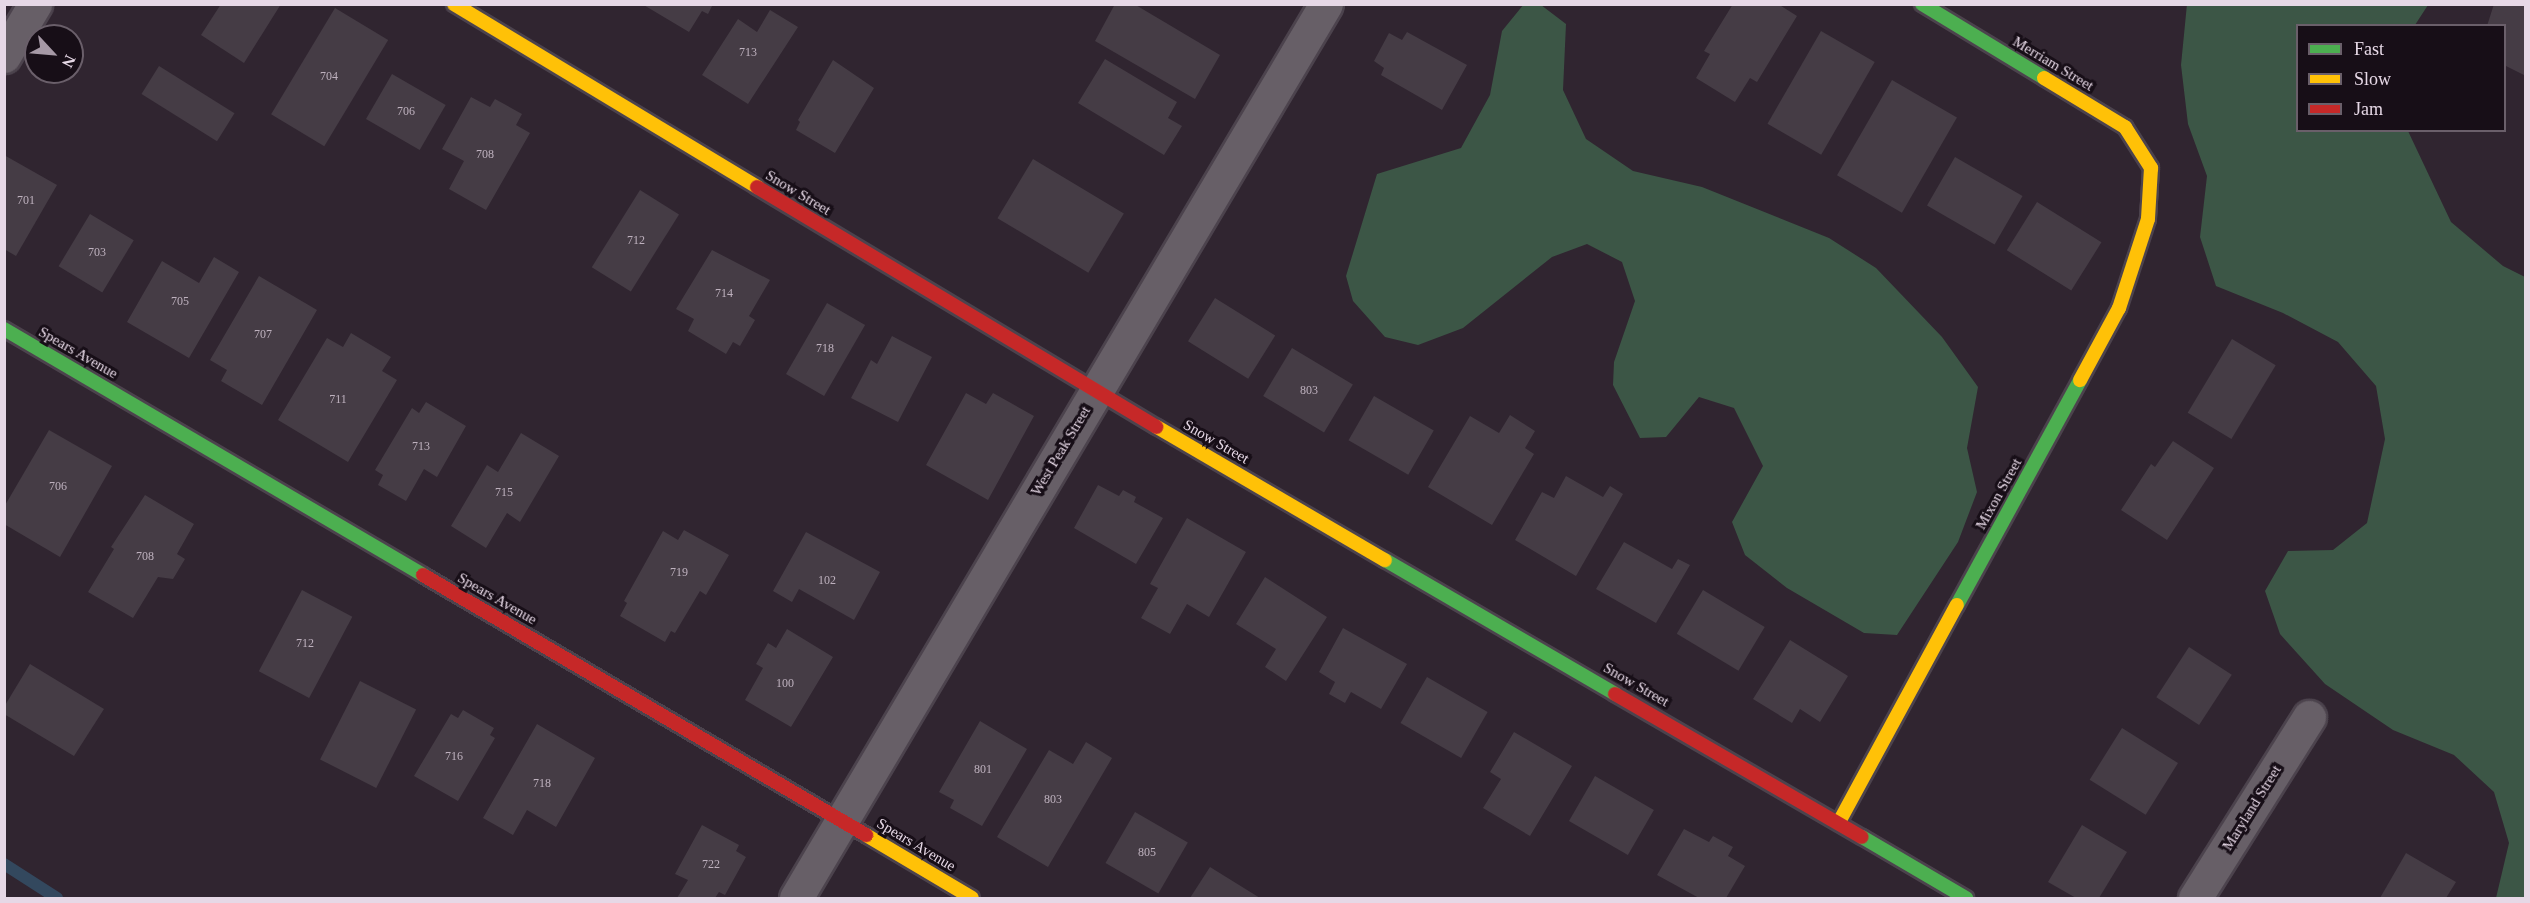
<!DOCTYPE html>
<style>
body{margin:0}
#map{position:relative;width:2530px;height:903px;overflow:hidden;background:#302530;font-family:"Times New Roman",serif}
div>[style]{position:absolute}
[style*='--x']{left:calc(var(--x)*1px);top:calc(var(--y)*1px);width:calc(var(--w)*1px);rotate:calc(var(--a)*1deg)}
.forest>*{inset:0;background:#3c5646}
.stream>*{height:12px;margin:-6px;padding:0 6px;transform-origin:6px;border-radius:6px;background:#33485e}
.building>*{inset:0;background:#453c45;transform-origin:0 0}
.roads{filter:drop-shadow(2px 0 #4c434d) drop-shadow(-2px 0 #4c434d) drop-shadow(0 2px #4c434d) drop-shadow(0 -2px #4c434d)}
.street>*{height:33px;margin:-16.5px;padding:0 16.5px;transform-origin:16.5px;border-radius:16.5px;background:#675f67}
.fast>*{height:14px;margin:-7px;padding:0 7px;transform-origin:7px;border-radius:7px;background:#4caf50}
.slow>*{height:14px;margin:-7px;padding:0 7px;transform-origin:7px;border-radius:7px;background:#ffc107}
.jam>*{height:14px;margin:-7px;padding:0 7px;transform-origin:7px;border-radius:7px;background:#c62828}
span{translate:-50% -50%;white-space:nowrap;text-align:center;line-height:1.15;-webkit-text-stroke:6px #170e17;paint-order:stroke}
.number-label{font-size:12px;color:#beb1be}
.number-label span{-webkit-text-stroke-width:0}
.street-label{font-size:15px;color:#e6d8e6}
.frame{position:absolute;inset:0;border:6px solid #e6d8e6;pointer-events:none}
.legend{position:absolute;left:2296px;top:24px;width:210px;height:108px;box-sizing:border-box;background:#170e17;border:2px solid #6a5f6a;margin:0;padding:8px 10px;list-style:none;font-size:18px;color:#e6d8e6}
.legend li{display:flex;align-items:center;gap:12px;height:30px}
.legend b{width:30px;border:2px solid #6a5f6a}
.north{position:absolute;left:24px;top:24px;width:60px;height:60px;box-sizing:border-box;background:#170e17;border:2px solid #6a5f6a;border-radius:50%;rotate:116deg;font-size:16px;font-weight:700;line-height:24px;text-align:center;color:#e6d8e6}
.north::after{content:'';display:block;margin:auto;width:21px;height:27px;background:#a699a6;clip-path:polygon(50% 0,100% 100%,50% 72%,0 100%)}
</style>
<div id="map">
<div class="forest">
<i style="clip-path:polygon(1524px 4px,1541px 5px,1566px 24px,1563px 90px,1586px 139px,1633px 171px,1702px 187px,1829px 238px,1876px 268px,1942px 337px,1978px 387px,1967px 448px,1977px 492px,1958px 542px,1897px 635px,1864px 633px,1787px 588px,1745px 555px,1732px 522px,1763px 466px,1734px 408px,1699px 397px,1666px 437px,1640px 438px,1613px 385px,1614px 362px,1635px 301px,1622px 262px,1587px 244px,1552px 257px,1463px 328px,1418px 345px,1385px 337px,1353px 301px,1346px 276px,1377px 174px,1461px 148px,1490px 95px,1502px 31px)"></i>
<i style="clip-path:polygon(2187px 4px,2428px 5px,2415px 25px,2298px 26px,2298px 130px,2408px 131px,2451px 222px,2503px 266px,2525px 277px,2525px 898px,2496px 898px,2509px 843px,2494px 792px,2454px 755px,2393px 730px,2325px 684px,2280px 634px,2265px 591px,2288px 551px,2333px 550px,2367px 523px,2385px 439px,2376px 386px,2338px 342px,2283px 313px,2216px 286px,2200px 237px,2207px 176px,2188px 124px,2181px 65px)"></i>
</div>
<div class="stream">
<i style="--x:4;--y:864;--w:63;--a:32.7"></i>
</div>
<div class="building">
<i style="clip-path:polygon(221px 4px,281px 4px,244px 63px,201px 35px)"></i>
<i style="clip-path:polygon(642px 4px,713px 4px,708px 14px,702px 11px,689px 32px)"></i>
<i style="clip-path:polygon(1115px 4px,1134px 4px,1220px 55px,1195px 99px,1095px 41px)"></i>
<i style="clip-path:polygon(1733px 4px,1778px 4px,1797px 16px,1757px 82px,1750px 78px,1735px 102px,1696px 78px,1710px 54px,1704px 51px)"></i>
<i style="clip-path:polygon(2494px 4px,2526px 4px,2526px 76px,2504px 65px,2504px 26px,2487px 26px)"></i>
<i style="left:335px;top:8px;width:62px;height:124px;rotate:31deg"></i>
<i style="clip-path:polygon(770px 10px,798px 27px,748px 104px,702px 75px,738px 19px,757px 32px)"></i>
<i style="left:1821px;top:31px;width:62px;height:107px;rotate:30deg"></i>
<i style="clip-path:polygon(1407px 32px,1467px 65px,1442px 110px,1381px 75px,1384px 68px,1374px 61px,1389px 33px,1402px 40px)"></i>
<i style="clip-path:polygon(1105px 59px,1177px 102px,1168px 118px,1182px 126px,1164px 155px,1078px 103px)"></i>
<i style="clip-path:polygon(833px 60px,874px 88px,835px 153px,796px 130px,800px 122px,798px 120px)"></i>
<i style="left:159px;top:66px;width:89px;height:33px;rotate:32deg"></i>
<i style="left:392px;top:74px;width:62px;height:52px;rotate:30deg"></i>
<i style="left:1892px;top:80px;width:75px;height:110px;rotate:30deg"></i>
<i style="clip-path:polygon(471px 97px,490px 107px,495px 99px,522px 114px,516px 125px,530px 133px,486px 210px,449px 189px,464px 161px,442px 149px)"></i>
<i style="clip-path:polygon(4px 155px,57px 185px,16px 256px,4px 249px)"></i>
<i style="left:1955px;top:157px;width:78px;height:56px;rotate:30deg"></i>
<i style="left:1033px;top:159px;width:106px;height:69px;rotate:31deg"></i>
<i style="left:640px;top:190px;width:46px;height:91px;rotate:32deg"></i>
<i style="left:2037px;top:202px;width:76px;height:57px;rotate:32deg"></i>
<i style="left:90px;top:214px;width:51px;height:61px;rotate:31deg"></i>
<i style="clip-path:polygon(712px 250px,770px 280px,749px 316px,755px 320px,740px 346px,733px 342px,726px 354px,688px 331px,694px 319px,676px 309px)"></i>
<i style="clip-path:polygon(214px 257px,239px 272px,189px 358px,127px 322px,162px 261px,199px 283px)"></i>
<i style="clip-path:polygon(259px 276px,317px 310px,262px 405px,221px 381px,227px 370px,210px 360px)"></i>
<i style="left:1215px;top:298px;width:71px;height:51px;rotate:32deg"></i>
<i style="left:827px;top:303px;width:44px;height:82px;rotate:30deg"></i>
<i style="clip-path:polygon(351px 333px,391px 357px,382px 371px,397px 380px,348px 462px,278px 420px,327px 338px,343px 347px)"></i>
<i style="clip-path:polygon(892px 336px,932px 357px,898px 422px,851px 398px,871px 360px,877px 364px)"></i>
<i style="left:2232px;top:339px;width:51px;height:86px;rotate:31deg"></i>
<i style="left:1292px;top:348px;width:71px;height:56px;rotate:31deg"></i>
<i style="clip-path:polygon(966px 393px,986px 404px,993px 393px,1034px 416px,988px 500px,926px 465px)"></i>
<i style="left:1374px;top:396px;width:69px;height:51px;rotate:30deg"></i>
<i style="clip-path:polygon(426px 402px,466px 426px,437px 477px,424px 469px,406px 501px,378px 485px,383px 475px,375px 470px,412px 408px,419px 413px)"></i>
<i style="clip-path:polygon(1510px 415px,1535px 431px,1525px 448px,1534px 454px,1492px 525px,1428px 487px,1470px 416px,1499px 433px)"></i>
<i style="clip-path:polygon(49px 430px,112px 466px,60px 557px,4px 524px,4px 507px)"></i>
<i style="clip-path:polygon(521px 433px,559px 456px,520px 522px,507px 513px,486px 548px,451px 526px,487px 465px,498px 472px)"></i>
<i style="clip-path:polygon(2173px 441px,2214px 468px,2167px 540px,2121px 510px,2151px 464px,2155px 467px)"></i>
<i style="clip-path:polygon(1566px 476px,1603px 497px,1610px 486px,1623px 494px,1576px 576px,1515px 540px,1542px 492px,1554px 498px)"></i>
<i style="clip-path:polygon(1098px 485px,1119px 496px,1123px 490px,1136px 497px,1134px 502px,1163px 518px,1136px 564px,1074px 528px)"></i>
<i style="clip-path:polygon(145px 495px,194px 524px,177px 554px,185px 559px,173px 579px,158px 577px,133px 618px,88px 592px,114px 549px,111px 547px)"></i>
<i style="clip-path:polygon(1187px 518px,1246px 552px,1209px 617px,1187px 604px,1170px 634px,1141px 618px,1158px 588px,1150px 584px)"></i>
<i style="clip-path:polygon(684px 530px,729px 555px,706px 595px,700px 591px,675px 633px,671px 631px,665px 642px,620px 616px,627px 603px,624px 601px,663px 531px,678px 540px)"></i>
<i style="clip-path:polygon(806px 532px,880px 572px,854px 620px,799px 589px,792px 602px,773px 591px)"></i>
<i style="clip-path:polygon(1624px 542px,1672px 569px,1678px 559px,1690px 565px,1656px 623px,1596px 589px)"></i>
<i style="clip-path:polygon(1265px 577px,1327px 617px,1286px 681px,1265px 667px,1276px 649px,1236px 624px)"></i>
<i style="left:302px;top:590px;width:57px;height:92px;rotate:28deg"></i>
<i style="left:1703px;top:590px;width:72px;height:51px;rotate:31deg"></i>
<i style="clip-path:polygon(1343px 628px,1407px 664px,1381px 709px,1351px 692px,1345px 703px,1329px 694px,1335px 682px,1319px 672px)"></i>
<i style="clip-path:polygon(787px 629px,833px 657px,791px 727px,745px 700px,763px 668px,756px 664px,768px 643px,776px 648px)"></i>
<i style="clip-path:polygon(1790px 640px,1848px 676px,1820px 722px,1800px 709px,1792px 723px,1753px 699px)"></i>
<i style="left:2189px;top:647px;width:51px;height:60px;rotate:33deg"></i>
<i style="clip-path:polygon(30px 664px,104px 709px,74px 756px,4px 714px,4px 707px)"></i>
<i style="left:1427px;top:677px;width:70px;height:53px;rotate:30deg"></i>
<i style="left:360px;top:681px;width:63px;height:88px;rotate:27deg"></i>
<i style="clip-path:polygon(463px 710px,494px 728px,490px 735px,495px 738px,458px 801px,414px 776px,451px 714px,458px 718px)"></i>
<i style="clip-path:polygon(980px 721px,1027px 749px,982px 826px,950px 808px,954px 800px,939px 792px)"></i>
<i style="clip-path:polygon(537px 724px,595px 758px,556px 827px,527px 810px,513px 835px,483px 818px)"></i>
<i style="left:2122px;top:728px;width:66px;height:61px;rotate:32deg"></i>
<i style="clip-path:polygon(1514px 732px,1572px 766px,1530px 836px,1483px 808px,1501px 779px,1490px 772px)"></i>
<i style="clip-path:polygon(1086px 742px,1112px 758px,1048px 867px,997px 837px,1049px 750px,1073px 764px)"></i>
<i style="left:1595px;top:776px;width:68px;height:52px;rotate:30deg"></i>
<i style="left:1135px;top:812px;width:61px;height:59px;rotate:30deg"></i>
<i style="clip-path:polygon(702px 825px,739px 845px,736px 851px,746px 857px,725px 895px,719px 892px,715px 898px,677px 898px,688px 880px,675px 874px)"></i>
<i style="clip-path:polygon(2082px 825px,2127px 852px,2099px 898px,2076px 898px,2048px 882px)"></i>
<i style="clip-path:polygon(1684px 829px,1709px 842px,1713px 836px,1733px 847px,1728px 856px,1745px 866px,1726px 898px,1699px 898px,1657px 875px)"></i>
<i style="clip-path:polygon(2406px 853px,2456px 882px,2446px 898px,2380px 898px)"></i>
<i style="clip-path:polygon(1210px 867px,1260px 898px,1190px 898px)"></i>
</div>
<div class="roads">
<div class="street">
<i style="--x:4;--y:56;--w:61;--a:-59.2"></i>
<i style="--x:796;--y:898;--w:1039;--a:-59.34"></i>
<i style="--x:2195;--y:898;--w:214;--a:-57.8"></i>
</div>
<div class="fast">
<i style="--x:1922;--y:4;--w:143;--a:31.2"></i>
<i style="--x:4;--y:329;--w:486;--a:30.4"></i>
<i style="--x:1385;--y:560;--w:266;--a:30.2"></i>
<i style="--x:1957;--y:605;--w:256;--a:-61.3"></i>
<i style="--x:1862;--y:837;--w:121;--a:30.4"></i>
</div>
<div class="slow">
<i style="--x:454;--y:4;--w:354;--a:31.1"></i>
<i style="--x:2044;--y:78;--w:95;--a:31.2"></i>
<i style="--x:2125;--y:127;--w:49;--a:57.6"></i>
<i style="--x:2151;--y:168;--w:51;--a:93.4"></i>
<i style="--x:2148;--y:219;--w:94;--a:108"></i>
<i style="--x:2119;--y:308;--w:82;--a:118.4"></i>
<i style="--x:1157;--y:427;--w:264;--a:30.3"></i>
<i style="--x:1839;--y:822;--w:247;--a:-61.5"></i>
<i style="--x:866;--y:835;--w:123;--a:30.7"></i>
</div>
<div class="jam">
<i style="--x:757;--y:187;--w:466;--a:31"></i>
<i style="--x:423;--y:575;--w:514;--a:30.41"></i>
<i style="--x:1615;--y:694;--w:285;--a:30.1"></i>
</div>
</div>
<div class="number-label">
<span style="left:748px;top:53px">713</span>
<span style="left:329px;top:77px">704</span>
<span style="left:406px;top:112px">706</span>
<span style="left:485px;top:155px">708</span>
<span style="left:26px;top:201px">701</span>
<span style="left:636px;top:241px">712</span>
<span style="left:97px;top:253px">703</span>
<span style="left:724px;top:294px">714</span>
<span style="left:180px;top:302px">705</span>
<span style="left:263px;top:335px">707</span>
<span style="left:825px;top:349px">718</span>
<span style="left:1309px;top:391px">803</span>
<span style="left:338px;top:400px">711</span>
<span style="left:421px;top:447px">713</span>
<span style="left:58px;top:487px">706</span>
<span style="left:504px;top:493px">715</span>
<span style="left:145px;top:557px">708</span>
<span style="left:679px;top:573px">719</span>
<span style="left:827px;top:581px">102</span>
<span style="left:305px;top:644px">712</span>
<span style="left:785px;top:684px">100</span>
<span style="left:454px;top:757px">716</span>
<span style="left:983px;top:770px">801</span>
<span style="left:542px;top:784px">718</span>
<span style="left:1053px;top:800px">803</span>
<span style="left:1147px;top:853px">805</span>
<span style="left:711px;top:865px">722</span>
</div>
<div class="street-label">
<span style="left:2053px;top:64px;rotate:31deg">Merriam Street</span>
<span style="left:798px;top:193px;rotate:31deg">Snow Street</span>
<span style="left:78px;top:353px;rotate:30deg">Spears Avenue</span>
<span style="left:1216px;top:442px;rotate:30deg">Snow Street</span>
<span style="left:1061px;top:451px;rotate:-59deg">West Peak Street</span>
<span style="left:1999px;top:494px;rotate:-61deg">Mixon Street</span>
<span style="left:497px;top:599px;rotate:30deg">Spears Avenue</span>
<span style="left:1636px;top:685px;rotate:30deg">Snow Street</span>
<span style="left:2252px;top:808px;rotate:-58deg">Maryland Street</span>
<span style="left:916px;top:845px;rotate:31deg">Spears Avenue</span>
</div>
<div class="frame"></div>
<ul class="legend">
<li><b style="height:8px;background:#4caf50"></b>Fast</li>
<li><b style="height:8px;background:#ffc107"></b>Slow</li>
<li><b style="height:8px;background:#c62828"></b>Jam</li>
</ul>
<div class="north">N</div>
</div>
